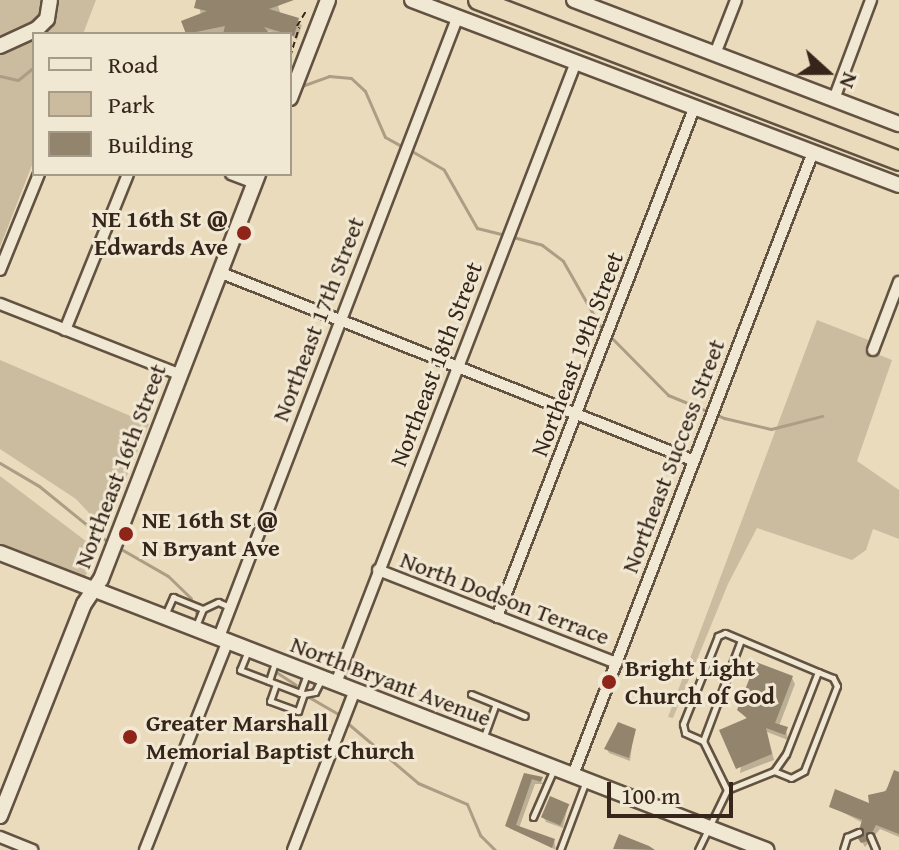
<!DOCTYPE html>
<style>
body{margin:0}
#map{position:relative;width:899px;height:850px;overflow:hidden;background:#eadbbc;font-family:"Gentium Book Plus",serif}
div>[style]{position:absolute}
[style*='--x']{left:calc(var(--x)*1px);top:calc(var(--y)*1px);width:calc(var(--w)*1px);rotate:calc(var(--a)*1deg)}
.green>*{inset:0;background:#cbbca0}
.shadow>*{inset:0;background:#0003}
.stream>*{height:3px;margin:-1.5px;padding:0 1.5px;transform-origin:1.5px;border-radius:1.5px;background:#ac9d85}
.building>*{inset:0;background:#93846e;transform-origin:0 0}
.path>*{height:2px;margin-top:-1px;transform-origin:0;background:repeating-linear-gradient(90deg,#35251a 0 6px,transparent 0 10px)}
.roads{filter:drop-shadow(2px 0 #625242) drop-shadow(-2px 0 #625242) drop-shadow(0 2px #625242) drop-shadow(0 -2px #625242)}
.lane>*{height:5px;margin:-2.5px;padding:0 2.5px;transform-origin:2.5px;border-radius:2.5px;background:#f1e8d3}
.street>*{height:10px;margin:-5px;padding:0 5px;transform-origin:5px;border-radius:5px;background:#f1e8d3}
.secondary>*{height:14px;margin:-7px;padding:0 7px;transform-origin:7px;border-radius:7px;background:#f1e8d3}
.highway>*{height:18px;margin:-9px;padding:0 9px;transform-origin:9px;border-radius:9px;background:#eadbbc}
.dots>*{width:22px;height:22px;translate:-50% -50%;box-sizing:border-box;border:4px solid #f1e8d3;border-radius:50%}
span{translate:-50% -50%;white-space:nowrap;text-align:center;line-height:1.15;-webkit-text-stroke:6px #f1e8d3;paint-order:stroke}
.poi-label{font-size:24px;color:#35251a;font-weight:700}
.right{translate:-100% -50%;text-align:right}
.left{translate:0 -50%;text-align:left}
.street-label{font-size:24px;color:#35251a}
.legend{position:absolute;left:32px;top:32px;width:260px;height:144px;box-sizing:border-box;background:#f1e8d3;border:2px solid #a69a89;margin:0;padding:10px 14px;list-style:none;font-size:24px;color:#35251a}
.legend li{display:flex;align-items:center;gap:16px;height:40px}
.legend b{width:40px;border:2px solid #a69a89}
.north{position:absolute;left:787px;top:32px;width:80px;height:80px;-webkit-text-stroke:6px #f1e8d3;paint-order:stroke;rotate:111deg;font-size:22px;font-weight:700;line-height:32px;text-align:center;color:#35251a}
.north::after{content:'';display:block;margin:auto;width:28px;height:36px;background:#35251a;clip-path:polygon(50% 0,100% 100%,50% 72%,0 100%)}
.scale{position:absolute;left:607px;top:782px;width:126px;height:36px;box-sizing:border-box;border:4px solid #35251a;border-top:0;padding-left:10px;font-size:24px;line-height:28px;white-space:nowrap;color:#35251a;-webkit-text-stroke:6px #f1e8d3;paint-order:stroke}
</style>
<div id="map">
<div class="green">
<i style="clip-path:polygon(0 0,96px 0,83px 34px,34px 34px,34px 160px,0 247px)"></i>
<i style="clip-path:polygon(817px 320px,871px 341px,877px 354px,892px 360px,857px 461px,899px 490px,899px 539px,873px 529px,866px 550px,852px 560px,757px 528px,728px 584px,673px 718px,668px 717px)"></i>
<i style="clip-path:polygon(0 360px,149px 424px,104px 529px,76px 499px,0 449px)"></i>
<i style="clip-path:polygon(0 476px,95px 548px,85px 578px,0 546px)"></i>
</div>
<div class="shadow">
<i style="clip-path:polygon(198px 0,290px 0,278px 6px,281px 15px,302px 25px,297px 40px,290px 34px,265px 31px,188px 34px,184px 22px,201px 16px)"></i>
<i style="clip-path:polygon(792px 678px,795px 684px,779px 726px,786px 729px,788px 740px,767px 732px,774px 760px,740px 773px,748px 720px,739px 710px)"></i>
<i style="clip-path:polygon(634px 730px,630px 761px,609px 753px,607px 749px)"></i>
<i style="clip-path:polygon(899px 774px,899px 837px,880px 829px,865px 847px,859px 837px,863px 823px,831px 806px,872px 806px)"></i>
<i style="clip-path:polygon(526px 775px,545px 784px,535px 784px,519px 828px,554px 840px,556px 850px,508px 826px)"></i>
<i style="clip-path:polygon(568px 805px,563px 828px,546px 822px,544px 818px)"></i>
</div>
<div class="stream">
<i style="--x:0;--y:76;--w:18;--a:13"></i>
<i style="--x:18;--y:80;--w:21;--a:-39"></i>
<i style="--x:299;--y:87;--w:32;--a:-20"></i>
<i style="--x:329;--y:76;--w:22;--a:5"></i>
<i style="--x:351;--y:78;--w:19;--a:43"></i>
<i style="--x:365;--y:91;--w:50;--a:66.5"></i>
<i style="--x:385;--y:137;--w:21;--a:29"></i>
<i style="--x:410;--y:150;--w:39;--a:30"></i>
<i style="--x:444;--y:170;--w:67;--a:60.4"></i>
<i style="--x:477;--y:228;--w:29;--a:14"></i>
<i style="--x:513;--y:237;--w:30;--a:15"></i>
<i style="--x:542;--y:245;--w:26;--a:37"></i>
<i style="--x:563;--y:261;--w:75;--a:60.4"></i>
<i style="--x:600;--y:326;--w:97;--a:45.4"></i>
<i style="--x:668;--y:395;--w:61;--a:22.3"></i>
<i style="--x:724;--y:418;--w:48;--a:13.2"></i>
<i style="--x:771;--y:429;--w:53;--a:-14.3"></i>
<i style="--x:0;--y:463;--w:45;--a:30.5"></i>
<i style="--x:39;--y:486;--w:89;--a:39.1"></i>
<i style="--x:121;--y:549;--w:54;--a:29.9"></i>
<i style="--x:168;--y:576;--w:32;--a:44"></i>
<i style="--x:196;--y:613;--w:3;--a:-72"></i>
<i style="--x:273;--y:670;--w:27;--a:33"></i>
<i style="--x:307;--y:696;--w:36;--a:30"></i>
<i style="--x:345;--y:721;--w:96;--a:40.3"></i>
<i style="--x:418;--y:783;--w:53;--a:23.2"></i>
<i style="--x:467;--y:804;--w:34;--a:67"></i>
<i style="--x:480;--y:835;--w:21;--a:45"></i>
</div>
<div class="building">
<i style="clip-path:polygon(196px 0,294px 0,269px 9px,299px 18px,294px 36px,264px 27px,270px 34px,223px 34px,225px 26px,186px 34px,181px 21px,207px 11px,194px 8px)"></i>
<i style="clip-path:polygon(756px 662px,793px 676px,775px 723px,788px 727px,785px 735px,766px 728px,772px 754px,736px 769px,719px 730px,747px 718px,737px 710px)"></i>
<i style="clip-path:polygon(618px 722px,636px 729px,629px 758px,604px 749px)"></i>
<i style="clip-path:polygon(894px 770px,899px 772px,899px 834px,876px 825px,868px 841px,861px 843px,857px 837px,862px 820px,829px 807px,835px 789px,869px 803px,868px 795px,886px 791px)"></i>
<i style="clip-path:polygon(524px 773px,543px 777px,541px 782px,532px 779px,516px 825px,555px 839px,552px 848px,505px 826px)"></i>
<i style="left:550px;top:796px;width:21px;height:23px;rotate:23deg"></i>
<i style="clip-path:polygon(619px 834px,649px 846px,655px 850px,613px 849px)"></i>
</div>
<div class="path">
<i style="--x:297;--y:26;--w:17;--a:-59"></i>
<i style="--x:290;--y:57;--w:31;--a:-73"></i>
</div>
<div class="roads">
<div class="lane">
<i style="--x:165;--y:615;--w:20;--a:-66"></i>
<i style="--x:173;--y:597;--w:32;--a:22"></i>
<i style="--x:203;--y:609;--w:17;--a:-25"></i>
<i style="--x:218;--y:602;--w:13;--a:23"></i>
<i style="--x:196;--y:626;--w:18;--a:-68"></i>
<i style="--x:247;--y:653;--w:18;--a:112"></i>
<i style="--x:240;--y:670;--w:64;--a:21"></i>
<i style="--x:307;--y:674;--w:20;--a:110"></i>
<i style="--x:300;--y:693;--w:4;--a:14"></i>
<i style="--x:304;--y:694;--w:11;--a:-10"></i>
<i style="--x:315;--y:692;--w:16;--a:-63"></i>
<i style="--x:269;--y:681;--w:22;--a:-72"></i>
<i style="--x:276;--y:684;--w:18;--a:109"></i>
<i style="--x:270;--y:701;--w:30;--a:20"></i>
<i style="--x:298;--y:711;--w:18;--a:-71"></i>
<i style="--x:471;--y:694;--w:58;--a:22.2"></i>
<i style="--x:483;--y:739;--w:37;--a:-70"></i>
<i style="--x:703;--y:741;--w:108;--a:-69.4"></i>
<i style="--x:774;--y:771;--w:18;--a:22"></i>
<i style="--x:791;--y:778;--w:15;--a:-28"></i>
<i style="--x:804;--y:771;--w:91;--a:-68.8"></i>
<i style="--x:837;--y:686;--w:9;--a:-117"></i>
<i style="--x:833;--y:678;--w:16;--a:-158"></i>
<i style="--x:533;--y:817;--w:52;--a:-66.4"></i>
<i style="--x:870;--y:836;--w:15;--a:67"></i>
<i style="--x:560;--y:850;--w:74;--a:-69.4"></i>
<i style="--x:698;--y:850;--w:67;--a:-64.2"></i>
<i style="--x:727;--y:790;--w:51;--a:-22"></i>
<i style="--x:774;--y:771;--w:21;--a:-55"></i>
<i style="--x:786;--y:754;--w:88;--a:-68.7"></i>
<i style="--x:818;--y:672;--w:101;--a:-157.2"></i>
<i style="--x:725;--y:633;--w:8;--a:157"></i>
<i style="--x:718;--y:636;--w:95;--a:111.7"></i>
<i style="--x:683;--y:724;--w:9;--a:77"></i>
<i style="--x:685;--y:733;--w:20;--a:24"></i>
<i style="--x:703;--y:741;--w:55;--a:63.9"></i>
<i style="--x:843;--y:850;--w:14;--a:-73"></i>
<i style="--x:847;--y:837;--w:13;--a:-23"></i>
</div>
<div class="street">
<i style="--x:715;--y:54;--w:58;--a:-68.7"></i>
<i style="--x:834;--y:99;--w:106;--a:-69.5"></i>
<i style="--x:231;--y:174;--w:26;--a:21"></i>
<i style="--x:0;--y:270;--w:104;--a:-67.9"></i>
<i style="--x:219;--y:272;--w:509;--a:21.68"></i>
<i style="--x:0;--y:304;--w:192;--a:21.4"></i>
<i style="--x:65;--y:330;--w:168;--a:-68"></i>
<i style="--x:873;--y:350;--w:73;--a:-69.1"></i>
<i style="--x:378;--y:570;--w:256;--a:21.3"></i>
<i style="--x:497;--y:617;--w:548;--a:-68.82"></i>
<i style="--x:219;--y:637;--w:665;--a:-68.95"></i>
<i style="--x:336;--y:683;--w:666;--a:-68.87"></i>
<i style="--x:573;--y:775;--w:668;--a:-68.93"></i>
<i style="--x:0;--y:837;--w:35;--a:22"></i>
<i style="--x:145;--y:850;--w:226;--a:-68.4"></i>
<i style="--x:293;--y:850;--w:172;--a:-68.8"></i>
</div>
<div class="secondary">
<i style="--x:412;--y:0;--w:521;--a:20.8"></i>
<i style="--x:574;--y:0;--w:348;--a:20.9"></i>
<i style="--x:0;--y:46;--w:41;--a:-24.7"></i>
<i style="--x:37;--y:29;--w:14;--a:-45"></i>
<i style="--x:47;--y:19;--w:19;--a:-81"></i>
<i style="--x:290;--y:98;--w:105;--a:-68.8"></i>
<i style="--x:0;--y:553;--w:822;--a:21.19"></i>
<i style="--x:0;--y:816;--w:228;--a:-68.4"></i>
<i style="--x:84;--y:604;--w:30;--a:-56"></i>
<i style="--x:101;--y:579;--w:434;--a:-68.8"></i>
</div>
<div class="highway">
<i style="--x:478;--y:0;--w:451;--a:20.9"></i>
</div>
</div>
<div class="dots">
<i style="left:244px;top:233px;background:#8f2418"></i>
<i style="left:126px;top:534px;background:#8f2418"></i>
<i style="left:609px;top:682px;background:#8f2418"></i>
<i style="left:130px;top:737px;background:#8f2418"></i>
</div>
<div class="poi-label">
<span class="right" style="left:228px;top:233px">NE 16th St @<br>Edwards Ave</span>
<span class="left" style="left:142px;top:534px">NE 16th St @<br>N Bryant Ave</span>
<span class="left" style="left:625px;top:682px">Bright Light<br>Church of God</span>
<span class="left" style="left:146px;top:737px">Greater Marshall<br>Memorial Baptist Church</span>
</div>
<div class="street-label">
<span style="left:318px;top:319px;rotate:-69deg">Northeast 17th Street</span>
<span style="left:577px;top:354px;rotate:-69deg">Northeast 19th Street</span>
<span style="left:436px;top:364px;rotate:-69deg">Northeast 18th Street</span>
<span style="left:673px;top:456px;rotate:-69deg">Northeast Success Street</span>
<span style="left:120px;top:466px;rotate:-69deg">Northeast 16th Street</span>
<span style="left:505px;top:598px;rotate:21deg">North Dodson Terrace</span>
<span style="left:391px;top:681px;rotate:21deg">North Bryant Avenue</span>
</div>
<ul class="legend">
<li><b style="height:10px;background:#f1e8d3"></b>Road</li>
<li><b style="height:22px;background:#cbbca0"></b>Park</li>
<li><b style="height:22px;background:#93846e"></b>Building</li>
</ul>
<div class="north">N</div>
<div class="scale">100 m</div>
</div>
